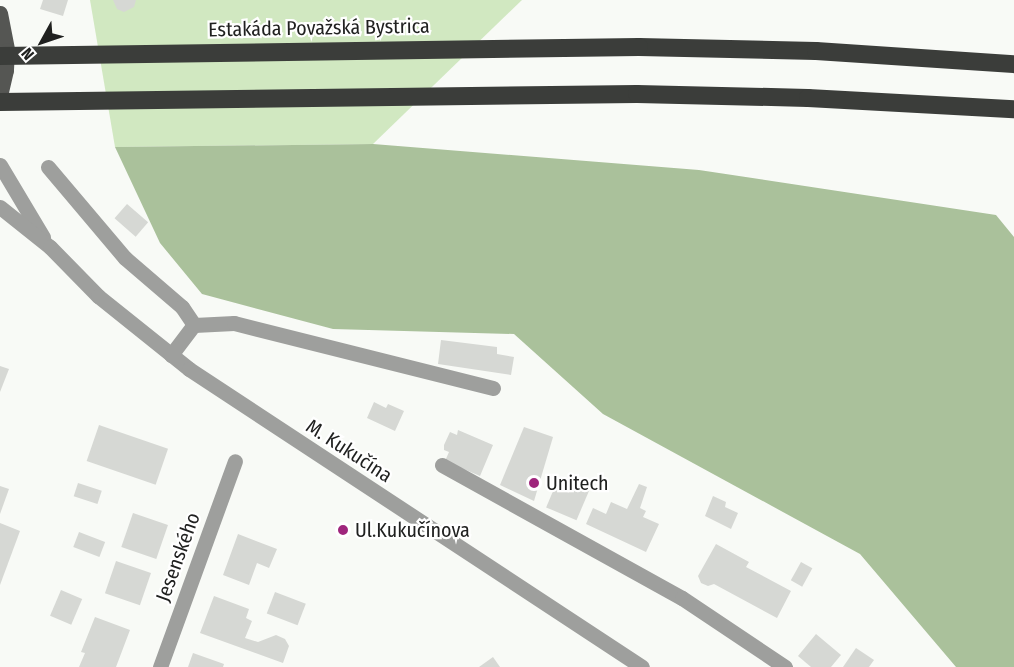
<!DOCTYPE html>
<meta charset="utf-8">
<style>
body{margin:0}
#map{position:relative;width:1014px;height:667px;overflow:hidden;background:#f8faf6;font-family:"Fira Sans Condensed",sans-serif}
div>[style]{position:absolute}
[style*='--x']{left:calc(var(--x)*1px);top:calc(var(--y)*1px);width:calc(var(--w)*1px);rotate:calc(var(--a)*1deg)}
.green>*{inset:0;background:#d1e8c1}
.forest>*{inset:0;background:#aac19b}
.building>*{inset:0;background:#d6d8d4;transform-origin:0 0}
.minor>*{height:15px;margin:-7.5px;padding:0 7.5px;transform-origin:7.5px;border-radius:7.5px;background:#9e9f9d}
.major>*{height:15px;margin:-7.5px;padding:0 7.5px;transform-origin:7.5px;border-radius:7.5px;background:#555653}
.highway>*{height:18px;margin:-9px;padding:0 9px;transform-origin:9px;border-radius:9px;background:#3b3d3a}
.highway-bridge>*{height:18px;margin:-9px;padding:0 9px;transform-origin:9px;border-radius:9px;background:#3b3d3a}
.dots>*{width:16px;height:16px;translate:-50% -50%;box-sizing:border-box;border:3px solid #fff;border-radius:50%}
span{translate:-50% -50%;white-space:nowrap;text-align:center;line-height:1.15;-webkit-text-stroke:4.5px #fff;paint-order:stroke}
.street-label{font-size:20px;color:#202120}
.poi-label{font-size:20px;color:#202120}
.left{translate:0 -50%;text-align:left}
.north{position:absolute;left:12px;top:12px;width:60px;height:60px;-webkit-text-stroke:4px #fff;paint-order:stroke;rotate:230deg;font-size:16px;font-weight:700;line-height:24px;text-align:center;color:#202120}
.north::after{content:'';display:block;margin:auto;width:21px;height:27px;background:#202120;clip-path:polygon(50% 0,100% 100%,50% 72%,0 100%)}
</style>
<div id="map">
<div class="green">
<i style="clip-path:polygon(90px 0,522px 0,373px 144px,115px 147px)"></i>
</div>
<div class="forest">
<i style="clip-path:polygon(373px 144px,699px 170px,996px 215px,1014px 237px,1014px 667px,956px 667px,860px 554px,603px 414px,514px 334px,333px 329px,202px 294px,160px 243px,115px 147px)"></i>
</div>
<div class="building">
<i style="clip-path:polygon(43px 0,68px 0,63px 16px,40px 9px)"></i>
<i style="clip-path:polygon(113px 0,136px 0,134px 7px,124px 12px,117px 9px)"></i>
<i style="left:127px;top:204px;width:28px;height:19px;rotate:41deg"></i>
<i style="clip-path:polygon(441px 340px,497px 347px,497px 354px,514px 357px,511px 375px,438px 364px)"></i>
<i style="clip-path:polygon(0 366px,9px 369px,0 392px)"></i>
<i style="clip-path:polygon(374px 402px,386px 408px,388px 404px,404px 411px,395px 431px,367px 418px)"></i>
<i style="left:99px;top:425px;width:73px;height:38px;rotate:19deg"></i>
<i style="clip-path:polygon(524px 427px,553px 437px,534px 501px,500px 485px)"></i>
<i style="clip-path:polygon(458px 430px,493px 445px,480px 476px,445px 461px,449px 452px,444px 450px,444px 445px,450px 432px,457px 435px)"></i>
<i style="left:559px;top:477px;width:33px;height:33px;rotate:23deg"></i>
<i style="left:78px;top:483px;width:25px;height:14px;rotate:18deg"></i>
<i style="clip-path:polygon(639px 484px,647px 487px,640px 508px,646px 511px,643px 517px,659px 524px,646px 552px,586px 524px,593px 508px,606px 514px,611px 502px,627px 509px)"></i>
<i style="clip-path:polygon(0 486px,9px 489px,0 514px)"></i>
<i style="clip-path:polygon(713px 496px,726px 502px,725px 507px,738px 513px,731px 529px,705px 516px)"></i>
<i style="left:133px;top:513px;width:37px;height:36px;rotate:19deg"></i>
<i style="clip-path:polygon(0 523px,20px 531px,0 585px)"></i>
<i style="left:79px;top:532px;width:28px;height:16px;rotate:21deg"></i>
<i style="clip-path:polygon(238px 534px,277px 549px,269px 568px,257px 563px,249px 585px,223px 575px)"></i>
<i style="clip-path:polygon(716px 544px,749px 562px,746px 567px,791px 591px,777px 618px,714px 584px,708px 586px,701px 583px,698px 576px)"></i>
<i style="left:116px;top:561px;width:37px;height:34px;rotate:19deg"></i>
<i style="left:801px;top:562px;width:13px;height:21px;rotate:29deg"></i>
<i style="left:61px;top:590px;width:23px;height:28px;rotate:23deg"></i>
<i style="left:275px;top:592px;width:33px;height:23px;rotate:21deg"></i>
<i style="clip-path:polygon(214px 596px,249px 609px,246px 618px,252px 621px,245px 638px,258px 642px,276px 635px,285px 639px,289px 646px,283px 663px,200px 633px)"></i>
<i style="clip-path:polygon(95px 617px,130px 630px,116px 667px,79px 667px,85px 653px,81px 652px)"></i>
<i style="clip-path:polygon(816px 634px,841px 655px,831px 667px,811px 667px,798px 656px)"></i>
<i style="clip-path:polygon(856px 648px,874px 660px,869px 667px,843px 667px)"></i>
<i style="clip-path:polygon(193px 653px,224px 664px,223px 667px,188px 667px)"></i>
<i style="clip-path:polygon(493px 657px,500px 667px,479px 667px)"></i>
</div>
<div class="minor">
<i style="--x:0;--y:165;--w:84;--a:59.2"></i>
<i style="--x:48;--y:167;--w:119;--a:49.8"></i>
<i style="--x:125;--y:258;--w:75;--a:40.7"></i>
<i style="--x:182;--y:307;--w:22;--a:56"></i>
<i style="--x:0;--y:207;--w:64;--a:38.7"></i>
<i style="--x:50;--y:247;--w:69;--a:45.6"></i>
<i style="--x:98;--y:296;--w:117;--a:38.7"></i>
<i style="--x:189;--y:369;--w:542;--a:33.34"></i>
<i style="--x:171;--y:355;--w:38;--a:-53"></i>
<i style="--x:194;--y:325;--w:40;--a:-2.9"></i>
<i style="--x:234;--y:323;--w:267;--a:14.1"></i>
<i style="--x:442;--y:465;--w:274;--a:29"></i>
<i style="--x:682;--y:598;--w:124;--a:33.8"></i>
<i style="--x:160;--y:667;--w:219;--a:-70"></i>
</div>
<div class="major">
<i style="--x:0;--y:13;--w:38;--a:79"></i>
<i style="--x:7;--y:50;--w:20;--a:93"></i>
<i style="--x:6;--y:70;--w:26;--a:103"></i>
</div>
<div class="highway">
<i style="--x:639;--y:47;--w:177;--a:1.3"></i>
<i style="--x:816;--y:51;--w:198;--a:3.8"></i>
<i style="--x:0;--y:102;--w:637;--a:-0.72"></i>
<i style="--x:637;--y:94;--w:171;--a:1.3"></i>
<i style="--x:808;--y:98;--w:206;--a:3.1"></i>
</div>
<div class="highway-bridge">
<i style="--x:0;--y:56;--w:639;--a:-0.81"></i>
</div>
<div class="dots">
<i style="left:534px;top:483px;background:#9f257c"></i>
<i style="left:343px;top:530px;background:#9f257c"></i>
</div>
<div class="street-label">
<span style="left:319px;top:28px;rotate:-1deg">Estakáda Považská Bystrica</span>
<span style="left:349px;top:451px;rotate:33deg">M. Kukučína</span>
<span style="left:178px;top:557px;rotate:-70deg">Jesenského</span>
</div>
<div class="poi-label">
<span class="left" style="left:546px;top:483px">Unitech</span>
<span class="left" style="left:355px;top:530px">Ul.Kukučínova</span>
</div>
<div class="north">N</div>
</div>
